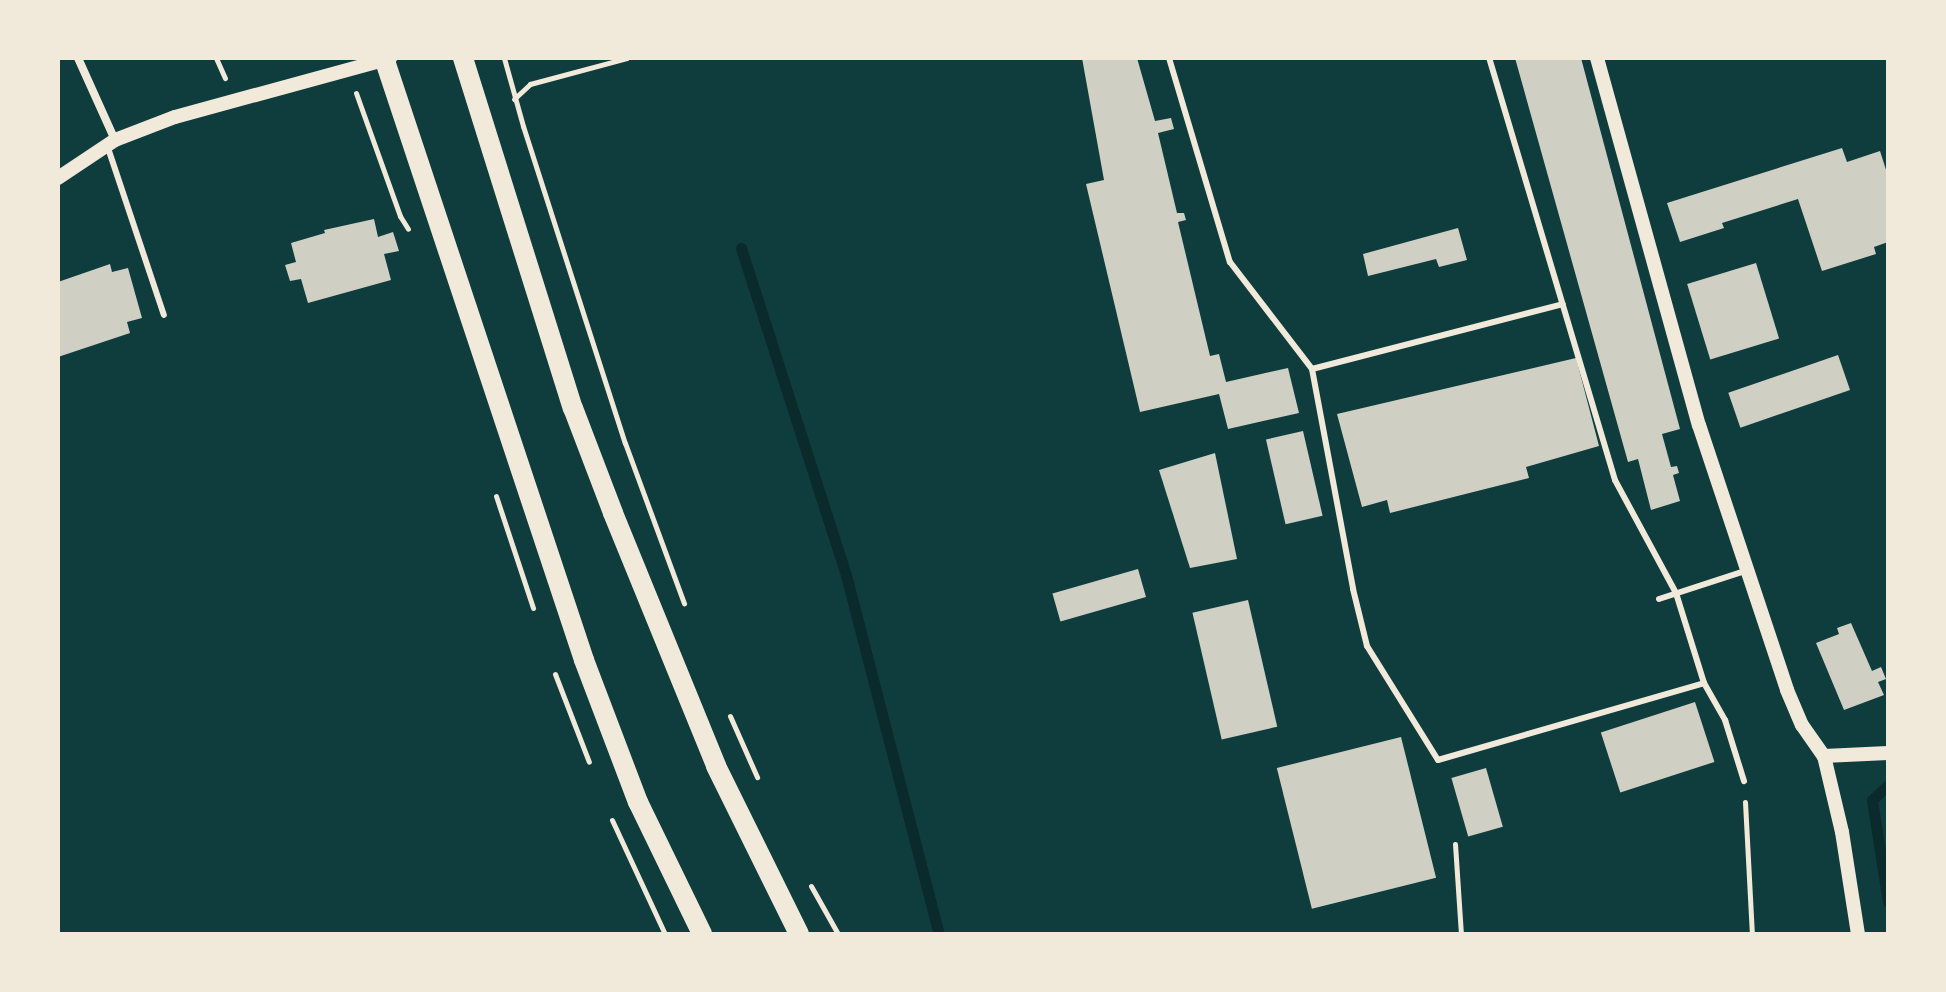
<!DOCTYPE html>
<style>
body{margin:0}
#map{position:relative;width:1946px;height:992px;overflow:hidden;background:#0f3d3e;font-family:"Public Sans",sans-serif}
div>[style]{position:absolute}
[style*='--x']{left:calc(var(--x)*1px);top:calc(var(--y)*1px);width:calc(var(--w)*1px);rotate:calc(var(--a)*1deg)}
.stream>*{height:11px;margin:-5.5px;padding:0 5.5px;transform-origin:5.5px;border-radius:5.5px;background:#0a2a2b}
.building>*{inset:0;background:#cfcfc3;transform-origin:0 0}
.path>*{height:5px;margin:-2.5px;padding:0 2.5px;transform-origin:2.5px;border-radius:2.5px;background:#f1e9da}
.service>*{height:6px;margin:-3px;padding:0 3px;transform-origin:3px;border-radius:3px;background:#f1e9da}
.minor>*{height:8px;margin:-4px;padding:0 4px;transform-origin:4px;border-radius:4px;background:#f1e9da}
.tertiary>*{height:14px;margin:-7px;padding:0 7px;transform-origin:7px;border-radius:7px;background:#f1e9da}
.primary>*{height:20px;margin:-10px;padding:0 10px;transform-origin:10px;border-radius:10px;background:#f1e9da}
span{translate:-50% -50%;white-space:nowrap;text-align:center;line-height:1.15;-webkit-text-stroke:7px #f1e9da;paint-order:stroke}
.frame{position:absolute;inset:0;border:60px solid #f1e9da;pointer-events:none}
</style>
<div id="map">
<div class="stream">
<i style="--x:741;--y:248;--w:343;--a:72.2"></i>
<i style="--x:846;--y:575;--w:371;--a:75.5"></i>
<i style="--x:1888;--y:785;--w:22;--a:137"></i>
<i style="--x:1872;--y:800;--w:103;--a:81.1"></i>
</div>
<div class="building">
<i style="clip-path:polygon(1082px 58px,1137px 58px,1155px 121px,1171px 118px,1174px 129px,1158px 133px,1177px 213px,1184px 213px,1186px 220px,1178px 222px,1210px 356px,1219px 354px,1226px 382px,1288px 368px,1299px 413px,1228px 429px,1219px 394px,1140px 412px,1086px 184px,1104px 180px)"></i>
<i style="clip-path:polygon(1515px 58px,1581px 58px,1680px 429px,1662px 434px,1671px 467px,1677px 466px,1679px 473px,1673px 475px,1680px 501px,1651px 510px,1638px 459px,1628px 462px)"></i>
<i style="clip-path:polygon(1842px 148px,1847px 162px,1880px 151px,1888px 176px,1888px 242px,1874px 247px,1876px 254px,1822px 271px,1798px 199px,1722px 223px,1724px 228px,1680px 242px,1667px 203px)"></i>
<i style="clip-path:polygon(374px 219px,378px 237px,393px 232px,399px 251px,384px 254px,391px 280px,308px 303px,301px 279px,290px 281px,285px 265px,296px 262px,291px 243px,325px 233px,324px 230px)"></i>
<i style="clip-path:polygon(1458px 228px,1467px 260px,1439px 267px,1436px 259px,1368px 276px,1363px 254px)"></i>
<i style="left:1756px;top:263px;width:79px;height:72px;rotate:73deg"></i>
<i style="clip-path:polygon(110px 264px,112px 272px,128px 268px,142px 318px,127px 322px,130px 333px,58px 357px,58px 282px)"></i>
<i style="left:1838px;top:355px;width:37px;height:116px;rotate:71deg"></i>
<i style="clip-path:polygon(1576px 358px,1599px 446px,1526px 467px,1529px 478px,1390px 513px,1387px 500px,1362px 507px,1337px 414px)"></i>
<i style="left:1303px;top:431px;width:87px;height:38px;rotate:77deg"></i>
<i style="clip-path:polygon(1215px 453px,1237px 559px,1190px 568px,1159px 470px)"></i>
<i style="left:1138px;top:569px;width:29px;height:89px;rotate:74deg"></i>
<i style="left:1248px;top:600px;width:130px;height:57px;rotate:77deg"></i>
<i style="clip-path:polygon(1851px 623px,1872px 671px,1881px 667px,1886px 679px,1878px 682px,1884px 695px,1844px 710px,1816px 643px,1839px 634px,1837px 628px)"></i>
<i style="left:1695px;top:702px;width:63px;height:99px;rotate:72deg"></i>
<i style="left:1401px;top:737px;width:145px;height:128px;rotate:76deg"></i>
<i style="left:1486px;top:768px;width:61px;height:36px;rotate:74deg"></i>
</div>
<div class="path">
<i style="--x:216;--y:58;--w:22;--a:66"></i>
<i style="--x:504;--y:58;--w:71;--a:74.4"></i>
<i style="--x:523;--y:126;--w:333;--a:72.2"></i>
<i style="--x:625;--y:443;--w:171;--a:69.8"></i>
<i style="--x:356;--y:93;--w:131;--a:70.3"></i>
<i style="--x:400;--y:216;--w:15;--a:58"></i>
<i style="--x:514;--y:99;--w:22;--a:-43"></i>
<i style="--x:530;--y:84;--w:100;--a:-15"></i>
<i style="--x:496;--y:496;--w:118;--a:71.7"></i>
<i style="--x:555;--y:674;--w:94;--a:68.9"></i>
<i style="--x:730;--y:716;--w:67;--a:66.1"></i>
<i style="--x:1745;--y:802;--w:132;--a:87"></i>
<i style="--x:612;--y:820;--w:126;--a:65.1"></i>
<i style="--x:1455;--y:844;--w:90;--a:86.2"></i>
<i style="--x:811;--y:886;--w:55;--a:60.6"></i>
</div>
<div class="service">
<i style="--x:1169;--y:58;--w:213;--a:73.4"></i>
<i style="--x:1230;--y:262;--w:135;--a:52.5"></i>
<i style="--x:1312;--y:369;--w:224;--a:79.4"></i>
<i style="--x:1353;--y:589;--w:59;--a:76.2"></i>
<i style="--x:1367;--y:646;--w:134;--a:58.1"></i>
<i style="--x:1438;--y:760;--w:277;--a:-16.1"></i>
<i style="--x:1704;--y:683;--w:94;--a:-107.3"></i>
<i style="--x:1676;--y:593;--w:128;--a:-118.4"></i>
<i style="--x:1615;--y:480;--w:440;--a:-106.6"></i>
<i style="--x:108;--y:148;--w:176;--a:71.5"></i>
<i style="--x:1312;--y:369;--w:259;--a:-14.5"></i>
<i style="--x:1659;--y:599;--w:94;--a:-18"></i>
<i style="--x:1704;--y:683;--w:43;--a:60.4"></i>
<i style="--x:1725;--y:720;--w:64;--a:72.7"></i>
</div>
<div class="minor">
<i style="--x:78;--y:58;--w:90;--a:65.7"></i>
</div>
<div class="tertiary">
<i style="--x:1597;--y:58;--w:381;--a:74.5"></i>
<i style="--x:1699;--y:425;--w:279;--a:71.6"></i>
<i style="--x:1787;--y:690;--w:38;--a:67"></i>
<i style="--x:1802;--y:725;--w:38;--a:55"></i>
<i style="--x:1824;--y:756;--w:78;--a:76.7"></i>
<i style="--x:1842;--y:832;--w:103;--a:81.1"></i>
<i style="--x:58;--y:178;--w:69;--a:-33.7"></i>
<i style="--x:115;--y:140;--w:64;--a:-21"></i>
<i style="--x:175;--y:117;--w:223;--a:-15.3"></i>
<i style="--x:1824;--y:756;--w:64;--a:-2.7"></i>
</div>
<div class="primary">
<i style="--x:384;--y:58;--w:634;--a:71.62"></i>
<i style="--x:584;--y:660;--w:152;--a:69.2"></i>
<i style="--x:638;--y:802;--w:147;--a:64.1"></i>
<i style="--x:463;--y:58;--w:367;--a:72.6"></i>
<i style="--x:573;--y:408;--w:112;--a:69.1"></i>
<i style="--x:613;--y:513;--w:273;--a:67.8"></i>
<i style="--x:716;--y:766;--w:187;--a:63.7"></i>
</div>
<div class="frame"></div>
</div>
